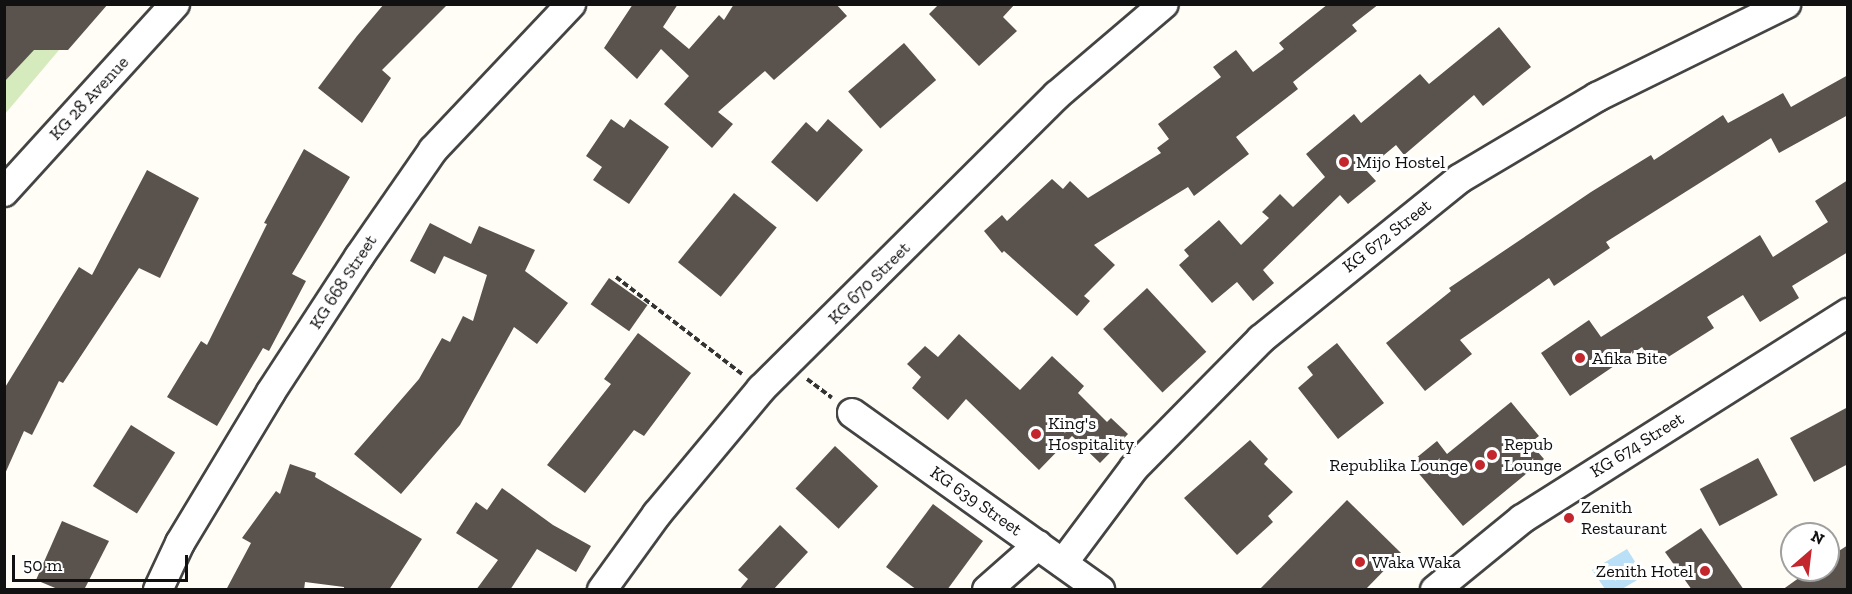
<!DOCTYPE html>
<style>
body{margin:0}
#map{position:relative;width:1852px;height:594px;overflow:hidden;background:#fffdf5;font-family:"Zilla Slab",serif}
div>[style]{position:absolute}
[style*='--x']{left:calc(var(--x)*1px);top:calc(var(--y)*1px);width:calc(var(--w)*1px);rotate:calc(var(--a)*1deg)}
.green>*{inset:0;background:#d5ebbd}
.water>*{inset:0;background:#b9e0f7}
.building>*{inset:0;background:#5a524d;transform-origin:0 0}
.path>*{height:4px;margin-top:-2px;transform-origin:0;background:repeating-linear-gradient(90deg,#333 0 6px,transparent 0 9px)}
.roads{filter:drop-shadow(2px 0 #444) drop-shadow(-2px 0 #444) drop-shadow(0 2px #444) drop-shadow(0 -2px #444)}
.minor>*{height:28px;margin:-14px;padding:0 14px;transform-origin:14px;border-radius:14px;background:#fff}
.dots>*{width:16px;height:16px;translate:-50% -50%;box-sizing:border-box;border:3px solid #fff;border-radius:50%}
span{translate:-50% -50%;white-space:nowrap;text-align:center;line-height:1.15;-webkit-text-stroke:6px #fff;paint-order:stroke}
.street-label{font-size:18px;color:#111}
.poi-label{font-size:18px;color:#111}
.left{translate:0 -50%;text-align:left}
.right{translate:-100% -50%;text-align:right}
.frame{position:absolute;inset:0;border:6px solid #111;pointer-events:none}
.north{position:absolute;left:1780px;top:522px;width:60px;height:60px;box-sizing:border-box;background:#fff;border:2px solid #a0a0a0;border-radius:50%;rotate:28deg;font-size:16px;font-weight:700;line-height:24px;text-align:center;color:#111}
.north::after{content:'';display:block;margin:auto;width:21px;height:27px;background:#c4262e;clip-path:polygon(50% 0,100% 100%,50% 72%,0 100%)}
.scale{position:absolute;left:12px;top:555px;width:176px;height:27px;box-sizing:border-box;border:3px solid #111;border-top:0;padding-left:8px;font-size:18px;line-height:21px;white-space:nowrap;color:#111;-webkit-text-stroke:4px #fff;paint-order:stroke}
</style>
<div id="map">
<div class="green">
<i style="clip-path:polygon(5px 5px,97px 5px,5px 114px)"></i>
</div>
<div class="water">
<i style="clip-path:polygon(1627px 549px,1644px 576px,1622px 589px,1605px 589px,1592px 570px)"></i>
</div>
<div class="building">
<i style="clip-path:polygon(4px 4px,108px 4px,68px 50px,34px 50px,4px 82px)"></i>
<i style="clip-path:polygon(384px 4px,448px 4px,382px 70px,391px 78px,362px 123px,318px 88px,357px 36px)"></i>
<i style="clip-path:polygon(633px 4px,678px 4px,663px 27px,689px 49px,719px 15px,724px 20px,734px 4px,836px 4px,847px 16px,774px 80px,765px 71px,718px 112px,733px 124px,712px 148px,664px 104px,689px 76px,661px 49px,637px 79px,604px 48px)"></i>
<i style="clip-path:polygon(939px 4px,1015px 4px,1003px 17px,1017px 31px,979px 66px,929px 14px)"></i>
<i style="clip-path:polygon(1328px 4px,1379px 4px,1352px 25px,1357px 31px,1293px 82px,1298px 89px,1236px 137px,1249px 154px,1194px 196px,1188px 187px,1094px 245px,1115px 265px,1084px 296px,1090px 301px,1077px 316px,1004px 251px,1002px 253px,984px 231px,1002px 215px,1007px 221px,1052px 179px,1063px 189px,1070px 181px,1088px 198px,1161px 153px,1157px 148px,1169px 139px,1158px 124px,1221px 77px,1213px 67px,1236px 50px,1253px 72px,1284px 49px,1279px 43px)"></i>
<i style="clip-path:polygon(1499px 27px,1531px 67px,1483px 106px,1474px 95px,1404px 155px,1396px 145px,1366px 170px,1376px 181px,1348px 204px,1340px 195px,1263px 270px,1274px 283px,1253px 301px,1237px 282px,1212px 303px,1179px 265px,1189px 256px,1184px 250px,1219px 220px,1241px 245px,1269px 218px,1262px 212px,1280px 194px,1293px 207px,1325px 177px,1306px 154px,1354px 114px,1361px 123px,1420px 74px,1429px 84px)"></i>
<i style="left:904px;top:43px;width:49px;height:74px;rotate:49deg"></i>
<i style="clip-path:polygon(1848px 75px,1848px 115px,1779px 153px,1771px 138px,1606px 242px,1610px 248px,1554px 286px,1549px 278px,1460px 340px,1472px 354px,1425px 391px,1386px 343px,1451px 291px,1449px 288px,1591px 192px,1651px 155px,1654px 160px,1723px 115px,1728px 123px,1783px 93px,1791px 107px)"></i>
<i style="clip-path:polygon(611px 119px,624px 128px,630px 119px,669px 147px,629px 204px,593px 180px,602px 167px,586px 156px)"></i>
<i style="clip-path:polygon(828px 119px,863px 150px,817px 202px,771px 162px,806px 122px,817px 132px)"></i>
<i style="clip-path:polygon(304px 149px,350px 177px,292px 274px,306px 281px,269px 351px,263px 348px,217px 426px,167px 397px,201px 341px,207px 345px,267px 224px,264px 223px)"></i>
<i style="clip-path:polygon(147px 170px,199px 198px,160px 278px,139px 268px,63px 383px,59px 381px,32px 435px,24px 431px,4px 476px,4px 389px,79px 267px,92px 275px)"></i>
<i style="clip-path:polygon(1848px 180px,1848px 252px,1792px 286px,1799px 298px,1760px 322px,1743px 295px,1707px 317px,1714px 328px,1654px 366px,1642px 347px,1570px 396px,1541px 353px,1589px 320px,1601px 337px,1760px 235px,1773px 257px,1828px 222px,1815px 201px)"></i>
<i style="left:734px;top:193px;width:55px;height:89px;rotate:39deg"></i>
<i style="clip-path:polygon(430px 223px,471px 244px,479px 226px,535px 250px,525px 271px,568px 303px,537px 344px,514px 327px,460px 425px,401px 494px,354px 454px,419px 379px,442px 338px,450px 342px,463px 316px,473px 321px,487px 275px,444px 256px,435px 274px,410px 261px)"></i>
<i style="left:609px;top:278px;width:47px;height:32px;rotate:35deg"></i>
<i style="left:1147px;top:288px;width:87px;height:60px;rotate:47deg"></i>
<i style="clip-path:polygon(638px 333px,691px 373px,644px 436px,634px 430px,585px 493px,547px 465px,611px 384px,604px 379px)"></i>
<i style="clip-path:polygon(959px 334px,1020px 390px,1052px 356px,1084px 386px,1078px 393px,1107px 422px,1111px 418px,1128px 434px,1100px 463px,1072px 436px,1039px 470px,966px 399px,948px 420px,912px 388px,921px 377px,907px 364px,925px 346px,938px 357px)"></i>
<i style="clip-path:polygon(1337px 343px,1384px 403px,1338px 439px,1298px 388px,1313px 375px,1307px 367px)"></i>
<i style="clip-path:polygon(1511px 402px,1539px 436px,1530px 443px,1544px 459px,1463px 526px,1410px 463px,1437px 441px,1447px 454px)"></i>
<i style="clip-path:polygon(1848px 407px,1848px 464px,1814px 482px,1790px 438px)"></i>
<i style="left:131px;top:425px;width:52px;height:72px;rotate:32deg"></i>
<i style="clip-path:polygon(1250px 440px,1268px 459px,1264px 464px,1293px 492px,1268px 516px,1273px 522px,1237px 555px,1184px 498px)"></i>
<i style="left:835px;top:446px;width:59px;height:58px;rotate:43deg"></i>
<i style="left:1758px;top:458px;width:42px;height:66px;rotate:62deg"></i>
<i style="clip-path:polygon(290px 464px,316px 473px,315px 477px,422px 539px,389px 590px,344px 590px,344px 587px,305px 582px,304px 590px,226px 590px,251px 543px,242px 538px,276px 491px,280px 494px)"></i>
<i style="clip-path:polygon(502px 488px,553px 525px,591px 546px,576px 572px,537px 549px,510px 590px,476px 590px,498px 560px,456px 533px,476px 502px,487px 510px)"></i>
<i style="clip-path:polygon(1347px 500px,1401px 553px,1365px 590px,1259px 590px)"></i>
<i style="clip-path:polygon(933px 504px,983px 541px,947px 590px,917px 590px,886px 567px)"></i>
<i style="clip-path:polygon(62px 521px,109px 541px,84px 590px,60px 590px,36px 580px)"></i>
<i style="clip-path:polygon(780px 525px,808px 552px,773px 590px,739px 590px,748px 579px,738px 570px)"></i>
<i style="clip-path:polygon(1701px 528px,1744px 590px,1692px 590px,1665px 552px)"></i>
<i style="clip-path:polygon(1848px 545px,1848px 590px,1782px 590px,1810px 570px,1828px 570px,1828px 558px)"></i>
</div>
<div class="path">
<i style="--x:616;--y:277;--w:159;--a:37.6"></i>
<i style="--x:807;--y:379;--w:31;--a:37"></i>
</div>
<div class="roads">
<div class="minor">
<i style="--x:4;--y:192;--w:254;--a:-47.7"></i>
<i style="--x:852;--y:413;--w:305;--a:35.5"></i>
<i style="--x:1063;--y:563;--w:119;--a:-53.2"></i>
<i style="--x:1134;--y:468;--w:181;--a:-45.4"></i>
<i style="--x:1261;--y:339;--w:255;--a:-38.9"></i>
<i style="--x:1459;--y:179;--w:161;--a:-30.7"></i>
<i style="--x:1597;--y:97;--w:211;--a:-26.2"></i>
<i style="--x:158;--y:590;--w:52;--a:-64.9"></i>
<i style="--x:180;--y:543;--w:176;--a:-58.9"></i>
<i style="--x:271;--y:392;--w:161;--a:-56.9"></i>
<i style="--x:359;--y:257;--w:130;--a:-55.3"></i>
<i style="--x:433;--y:150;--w:201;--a:-46.6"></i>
<i style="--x:602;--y:590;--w:94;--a:-54.1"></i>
<i style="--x:657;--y:514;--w:163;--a:-50.2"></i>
<i style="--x:761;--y:389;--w:417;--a:-44.8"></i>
<i style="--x:1057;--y:95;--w:140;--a:-40.4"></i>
<i style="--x:987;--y:590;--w:68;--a:-41.4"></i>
<i style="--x:1435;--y:590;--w:112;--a:-39.2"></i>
<i style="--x:1522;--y:519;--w:386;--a:-32.3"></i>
</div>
</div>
<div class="dots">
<i style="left:1344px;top:162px;background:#c4262e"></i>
<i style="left:1580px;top:358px;background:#c4262e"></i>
<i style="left:1036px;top:434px;background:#c4262e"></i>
<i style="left:1492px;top:455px;background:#c4262e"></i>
<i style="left:1480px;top:465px;background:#c4262e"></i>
<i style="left:1569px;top:518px;background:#c4262e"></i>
<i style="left:1360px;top:562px;background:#c4262e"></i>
<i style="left:1705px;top:571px;background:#c4262e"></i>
</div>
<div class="street-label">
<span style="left:89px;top:98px;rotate:-47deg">KG 28 Avenue</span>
<span style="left:1387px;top:236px;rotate:-38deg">KG 672 Street</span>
<span style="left:343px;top:282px;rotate:-57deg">KG 668 Street</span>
<span style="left:869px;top:283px;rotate:-45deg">KG 670 Street</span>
<span style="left:1637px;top:445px;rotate:-32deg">KG 674 Street</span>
<span style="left:976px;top:501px;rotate:35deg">KG 639 Street</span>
</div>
<div class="poi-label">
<span class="left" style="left:1356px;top:162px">Mijo Hostel</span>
<span class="left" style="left:1592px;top:358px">Afika Bite</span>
<span class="left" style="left:1048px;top:434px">King's<br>Hospitality</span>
<span class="left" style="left:1504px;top:455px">Repub<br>Lounge</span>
<span class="right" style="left:1468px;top:465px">Republika Lounge</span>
<span class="left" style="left:1581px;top:518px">Zenith<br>Restaurant</span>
<span class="left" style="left:1372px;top:562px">Waka Waka</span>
<span class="right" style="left:1693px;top:571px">Zenith Hotel</span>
</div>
<div class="frame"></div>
<div class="north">N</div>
<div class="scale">50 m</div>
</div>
